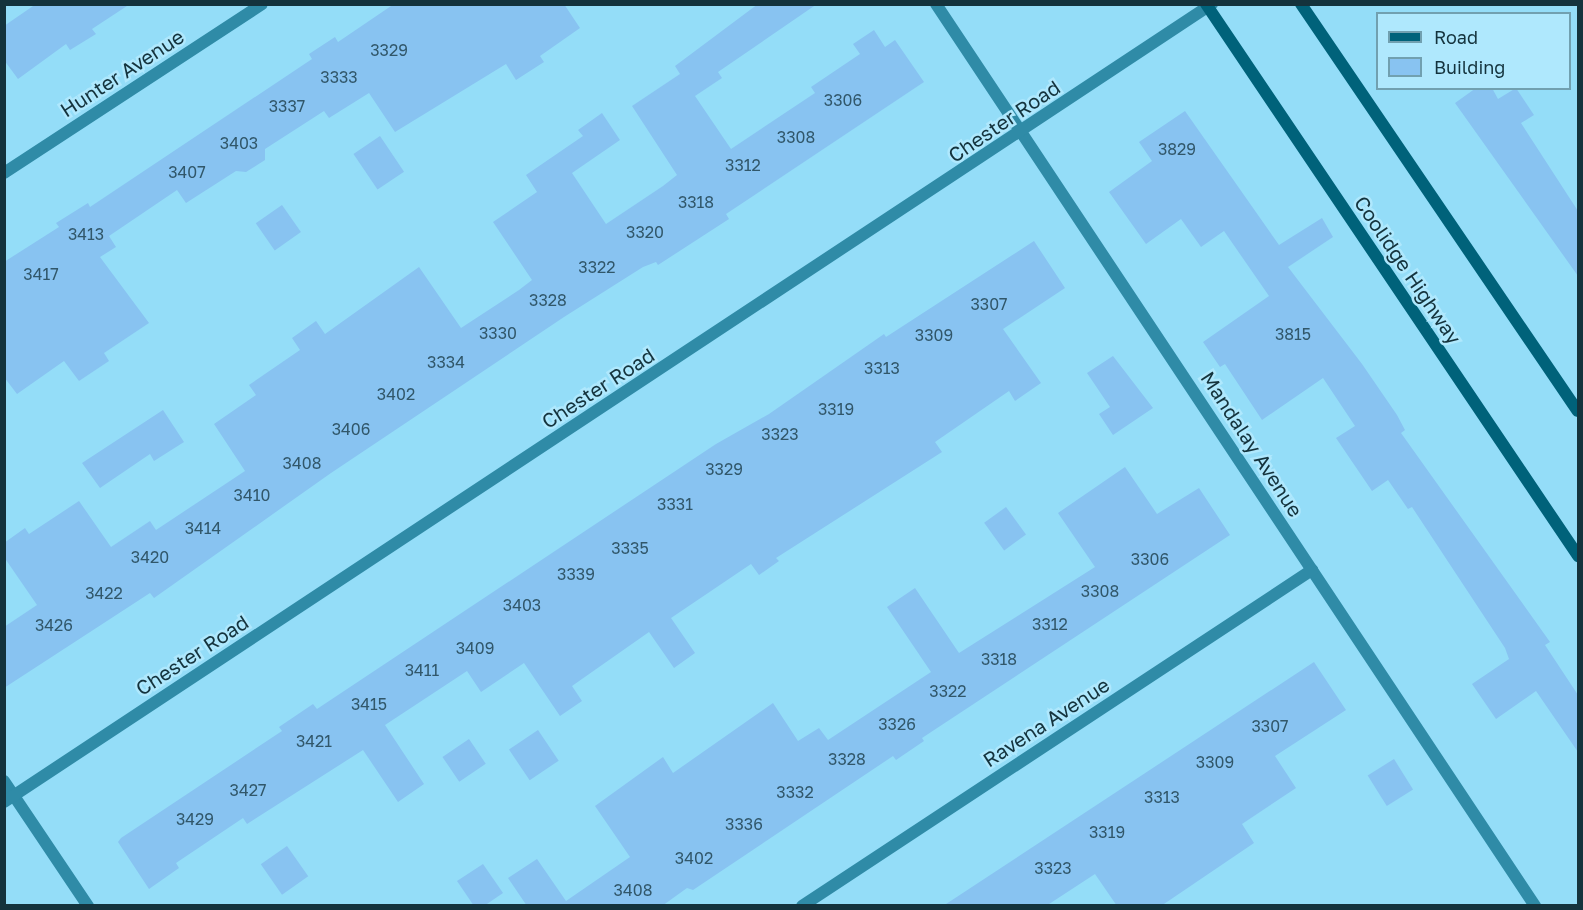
<!DOCTYPE html>
<style>
body{margin:0}
#map{position:relative;width:1583px;height:910px;overflow:hidden;background:#94ddf8;font-family:"Golos Text",sans-serif}
div>[style]{position:absolute}
[style*='--x']{left:calc(var(--x)*1px);top:calc(var(--y)*1px);width:calc(var(--w)*1px);rotate:calc(var(--a)*1deg)}
.building>*{inset:0;background:#88c3f1;transform-origin:0 0}
.minor>*{height:12px;margin:-6px;padding:0 6px;transform-origin:6px;border-radius:6px;background:#2f8ba7}
.secondary>*{height:12px;margin:-6px;padding:0 6px;transform-origin:6px;border-radius:6px;background:#00627a}
span{translate:-50% -50%;white-space:nowrap;text-align:center;line-height:1.15;-webkit-text-stroke:5px #afe8fd;paint-order:stroke}
.number-label{font-size:16px;color:#31576a}
.number-label span{-webkit-text-stroke-width:0}
.street-label{font-size:20px;color:#14333d}
.frame{position:absolute;inset:0;border:6px solid #14333d;pointer-events:none}
.legend{position:absolute;left:1376px;top:12px;width:195px;height:78px;box-sizing:border-box;background:#afe8fd;border:2px solid #71a0b0;margin:0;padding:8px 10px;list-style:none;font-size:18px;color:#14333d}
.legend li{display:flex;align-items:center;gap:12px;height:30px}
.legend b{width:30px;border:2px solid #71a0b0}
</style>
<div id="map">
<div class="building">
<i style="clip-path:polygon(36px 4px,130px 4px,92px 29px,96px 34px,70px 50px,66px 44px,18px 79px,4px 60px,4px 26px)"></i>
<i style="clip-path:polygon(394px 4px,564px 4px,580px 28px,540px 56px,544px 62px,516px 80px,506px 64px,395px 132px,369px 93px,329px 118px,324px 111px,265px 149px,265px 160px,246px 172px,236px 171px,186px 203px,177px 190px,109px 236px,116px 247px,100px 257px,149px 323px,104px 353px,109px 361px,79px 381px,64px 361px,17px 394px,4px 377px,4px 262px,59px 227px,56px 223px,88px 203px,90px 207px,312px 59px,309px 54px,335px 37px,338px 42px)"></i>
<i style="clip-path:polygon(758px 4px,817px 4px,718px 72px,722px 78px,695px 96px,731px 149px,815px 93px,811px 87px,860px 54px,853px 44px,874px 30px,885px 47px,895px 40px,924px 82px,726px 214px,729px 219px,658px 265px,656px 262px,643px 267px,564px 317px,331px 473px,154px 598px,150px 593px,4px 688px,4px 627px,37px 605px,4px 557px,4px 543px,25px 528px,29px 534px,79px 501px,111px 547px,150px 521px,156px 530px,245px 471px,214px 424px,256px 395px,249px 385px,300px 350px,292px 338px,316px 321px,325px 334px,419px 267px,461px 328px,519px 290px,532px 280px,493px 222px,537px 192px,526px 175px,583px 136px,578px 130px,602px 113px,620px 140px,572px 173px,606px 224px,663px 186px,677px 175px,632px 106px,680px 74px,675px 66px)"></i>
<i style="clip-path:polygon(1476px 88px,1492px 88px,1498px 99px,1516px 88px,1534px 115px,1521px 123px,1578px 211px,1578px 276px,1455px 103px)"></i>
<i style="clip-path:polygon(1185px 111px,1279px 245px,1322px 218px,1333px 237px,1288px 267px,1362px 364px,1397px 415px,1405px 430px,1401px 433px,1550px 642px,1545px 645px,1578px 695px,1578px 752px,1536px 691px,1496px 719px,1472px 684px,1509px 659px,1505px 648px,1412px 507px,1408px 509px,1388px 480px,1372px 491px,1336px 438px,1355px 426px,1323px 378px,1262px 420px,1225px 364px,1220px 367px,1203px 342px,1269px 296px,1224px 231px,1201px 247px,1181px 219px,1146px 244px,1109px 192px,1152px 161px,1139px 142px)"></i>
<i style="left:380px;top:136px;width:43px;height:32px;rotate:56deg"></i>
<i style="left:282px;top:205px;width:33px;height:32px;rotate:55deg"></i>
<i style="clip-path:polygon(1034px 241px,1065px 288px,1003px 329px,1041px 383px,1015px 401px,1009px 391px,935px 442px,942px 452px,776px 558px,779px 561px,759px 575px,751px 564px,671px 618px,695px 653px,674px 668px,649px 632px,572px 686px,582px 701px,560px 716px,524px 663px,481px 692px,467px 671px,385px 725px,424px 784px,398px 802px,363px 750px,247px 824px,243px 818px,176px 863px,179px 868px,149px 889px,118px 842px,121px 838px,282px 731px,279px 727px,313px 704px,317px 709px,716px 444px,769px 414px,884px 334px,886px 337px)"></i>
<i style="clip-path:polygon(1113px 356px,1153px 408px,1113px 435px,1099px 414px,1110px 407px,1087px 373px)"></i>
<i style="clip-path:polygon(163px 410px,184px 442px,154px 461px,150px 454px,100px 488px,82px 463px)"></i>
<i style="clip-path:polygon(1125px 467px,1157px 514px,1199px 488px,1230px 535px,922px 738px,924px 741px,896px 760px,893px 756px,693px 890px,687px 888px,662px 906px,527px 906px,508px 878px,537px 859px,566px 901px,630px 857px,595px 806px,663px 757px,673px 773px,773px 703px,798px 741px,819px 728px,828px 740px,931px 672px,887px 607px,915px 588px,959px 653px,1095px 567px,1058px 513px)"></i>
<i style="left:1006px;top:507px;width:34px;height:27px;rotate:54deg"></i>
<i style="clip-path:polygon(1314px 662px,1346px 710px,1275px 756px,1296px 788px,1242px 824px,1254px 843px,1161px 906px,1117px 906px,1095px 874px,1046px 906px,943px 906px)"></i>
<i style="left:538px;top:730px;width:37px;height:35px;rotate:56deg"></i>
<i style="left:469px;top:739px;width:30px;height:32px;rotate:56deg"></i>
<i style="left:1394px;top:759px;width:36px;height:31px;rotate:58deg"></i>
<i style="left:287px;top:846px;width:37px;height:32px;rotate:55deg"></i>
<i style="clip-path:polygon(483px 864px,503px 893px,484px 906px,474px 906px,457px 881px)"></i>
</div>
<div class="minor">
<i style="--x:936;--y:4;--w:1083;--a:56.41"></i>
<i style="--x:4;--y:173;--w:308;--a:-33.2"></i>
<i style="--x:4;--y:781;--w:151;--a:56.1"></i>
<i style="--x:4;--y:802;--w:1448;--a:-33.45"></i>
<i style="--x:802;--y:906;--w:611;--a:-33.38"></i>
</div>
<div class="secondary">
<i style="--x:1206;--y:4;--w:666;--a:56.02"></i>
<i style="--x:1301;--y:4;--w:492;--a:55.8"></i>
</div>
<div class="number-label">
<span style="left:389px;top:50px">3329</span>
<span style="left:339px;top:77px">3333</span>
<span style="left:843px;top:100px">3306</span>
<span style="left:287px;top:106px">3337</span>
<span style="left:796px;top:137px">3308</span>
<span style="left:239px;top:143px">3403</span>
<span style="left:1177px;top:149px">3829</span>
<span style="left:743px;top:165px">3312</span>
<span style="left:187px;top:172px">3407</span>
<span style="left:696px;top:202px">3318</span>
<span style="left:645px;top:232px">3320</span>
<span style="left:86px;top:234px">3413</span>
<span style="left:597px;top:267px">3322</span>
<span style="left:41px;top:274px">3417</span>
<span style="left:548px;top:300px">3328</span>
<span style="left:989px;top:304px">3307</span>
<span style="left:498px;top:333px">3330</span>
<span style="left:1293px;top:334px">3815</span>
<span style="left:934px;top:335px">3309</span>
<span style="left:446px;top:362px">3334</span>
<span style="left:882px;top:368px">3313</span>
<span style="left:396px;top:394px">3402</span>
<span style="left:836px;top:409px">3319</span>
<span style="left:351px;top:429px">3406</span>
<span style="left:780px;top:434px">3323</span>
<span style="left:302px;top:463px">3408</span>
<span style="left:724px;top:469px">3329</span>
<span style="left:252px;top:495px">3410</span>
<span style="left:675px;top:504px">3331</span>
<span style="left:203px;top:528px">3414</span>
<span style="left:630px;top:548px">3335</span>
<span style="left:150px;top:557px">3420</span>
<span style="left:1150px;top:559px">3306</span>
<span style="left:576px;top:574px">3339</span>
<span style="left:1100px;top:591px">3308</span>
<span style="left:104px;top:593px">3422</span>
<span style="left:522px;top:605px">3403</span>
<span style="left:1050px;top:624px">3312</span>
<span style="left:54px;top:625px">3426</span>
<span style="left:475px;top:648px">3409</span>
<span style="left:999px;top:659px">3318</span>
<span style="left:422px;top:670px">3411</span>
<span style="left:948px;top:691px">3322</span>
<span style="left:369px;top:704px">3415</span>
<span style="left:897px;top:724px">3326</span>
<span style="left:1270px;top:726px">3307</span>
<span style="left:314px;top:741px">3421</span>
<span style="left:847px;top:759px">3328</span>
<span style="left:1215px;top:762px">3309</span>
<span style="left:248px;top:790px">3427</span>
<span style="left:795px;top:792px">3332</span>
<span style="left:1162px;top:797px">3313</span>
<span style="left:195px;top:819px">3429</span>
<span style="left:744px;top:824px">3336</span>
<span style="left:1107px;top:832px">3319</span>
<span style="left:694px;top:858px">3402</span>
<span style="left:1053px;top:868px">3323</span>
<span style="left:633px;top:890px">3408</span>
</div>
<div class="street-label">
<span style="left:122px;top:73px;rotate:-33deg">Hunter Avenue</span>
<span style="left:1004px;top:121px;rotate:-34deg">Chester Road</span>
<span style="left:1408px;top:270px;rotate:56deg">Coolidge Highway</span>
<span style="left:598px;top:388px;rotate:-33deg">Chester Road</span>
<span style="left:1252px;top:444px;rotate:57deg">Mandalay Avenue</span>
<span style="left:192px;top:655px;rotate:-33deg">Chester Road</span>
<span style="left:1046px;top:722px;rotate:-33deg">Ravena Avenue</span>
</div>
<div class="frame"></div>
<ul class="legend">
<li><b style="height:8px;background:#00627a"></b>Road</li>
<li><b style="height:16px;background:#88c3f1"></b>Building</li>
</ul>
</div>
